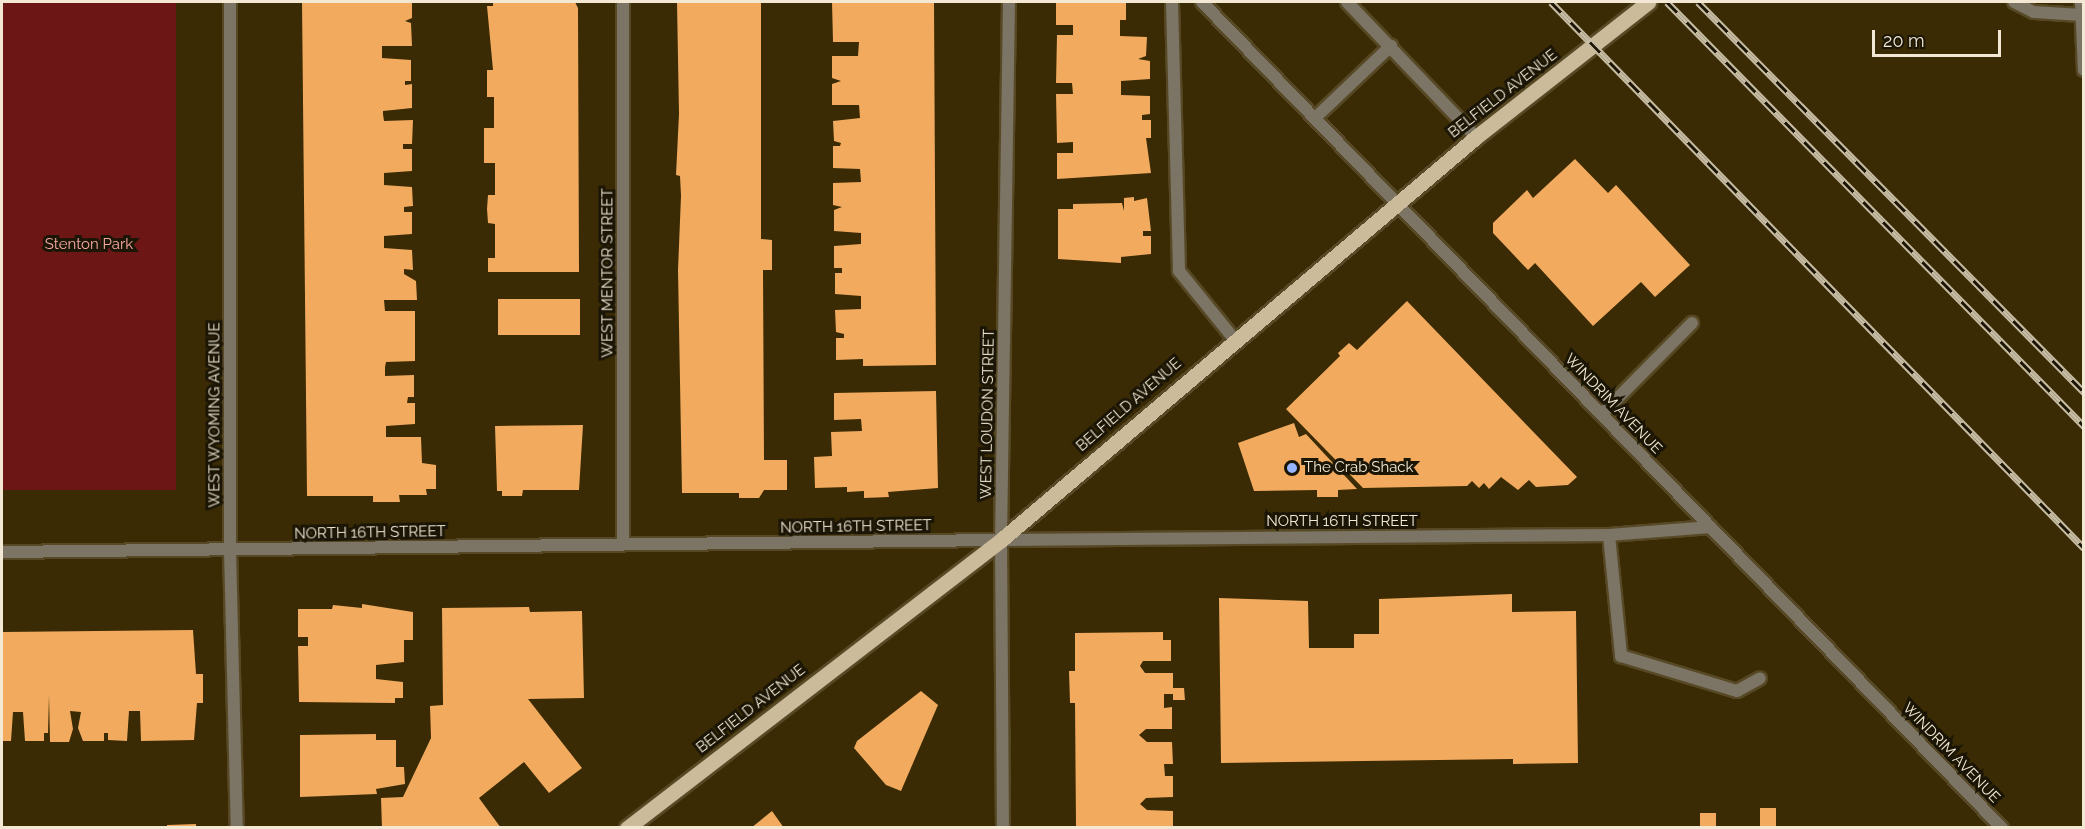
<!DOCTYPE html>
<style>
body{margin:0}
#map{position:relative;width:2085px;height:829px;overflow:hidden;background:#3a2b04;font-family:Raleway,sans-serif}
div>[style]{position:absolute}
[style*='--x']{left:calc(var(--x)*1px);top:calc(var(--y)*1px);width:calc(var(--w)*1px);rotate:calc(var(--a)*1deg)}
.green>*{inset:0;background:#6c1716;transform-origin:0 0}
.building>*{inset:0;background:#f2aa5e;transform-origin:0 0}
.roads{filter:drop-shadow(2px 0 #574925) drop-shadow(-2px 0 #574925) drop-shadow(0 2px #574925) drop-shadow(0 -2px #574925)}
.service>*{height:12px;margin:-6px;padding:0 6px;transform-origin:6px;border-radius:6px;background:#7c7464}
.minor>*{height:12px;margin:-6px;padding:0 6px;transform-origin:6px;border-radius:6px;background:#7c7464}
.primary>*{height:15px;margin:-7.5px;padding:0 7.5px;transform-origin:7.5px;border-radius:7.5px;background:#cbbb9a}
.rail>*{height:7px;margin-top:-3.5px;transform-origin:0;background:repeating-linear-gradient(90deg,#1b1506 0 14px,#c6bba3 0 28px);box-sizing:border-box;border-block:2px solid #c6bba3}
.dots>*{width:16px;height:16px;translate:-50% -50%;box-sizing:border-box;border:3px solid #1b1506;border-radius:50%}
span{translate:-50% -50%;white-space:nowrap;text-align:center;line-height:1.15;-webkit-text-stroke:6px #1b1506;paint-order:stroke}
.street-label{font-size:15px;color:#f2e8d4}
.park-label{font-size:15px;color:#f8aaa2}
.poi-label{font-size:15px;color:#f2e8d4}
.left{translate:0 -50%;text-align:left}
.frame{position:absolute;inset:0;border:3px solid #f2e8d4;pointer-events:none}
.scale{position:absolute;left:1872px;top:30px;width:129px;height:27px;box-sizing:border-box;border:3px solid #f2e8d4;border-top:0;padding-left:8px;font-size:18px;line-height:21px;white-space:nowrap;color:#f2e8d4;-webkit-text-stroke:4px #1b1506;paint-order:stroke}
</style>
<div id="map">
<div class="green">
<i style="left:2px;top:2px;width:174px;height:488px"></i>
</div>
<div class="building">
<i style="clip-path:polygon(302px 2px,412px 2px,412px 18px,405px 21px,411px 23px,412px 46px,382px 46px,382px 58px,411px 60px,411px 81px,405px 81px,405px 85px,412px 84px,412px 108px,383px 111px,383px 114px,384px 121px,413px 120px,412px 144px,403px 144px,403px 149px,412px 149px,412px 171px,384px 173px,384px 185px,412px 187px,413px 206px,404px 207px,404px 212px,412px 212px,412px 234px,384px 236px,384px 248px,412px 250px,413px 270px,404px 269px,404px 274px,416px 281px,417px 300px,384px 300px,385px 311px,415px 311px,415px 361px,386px 362px,385px 367px,385px 376px,414px 375px,414px 397px,408px 397px,407px 403px,415px 403px,415px 424px,386px 426px,386px 437px,421px 437px,422px 463px,436px 465px,436px 489px,426px 489px,427px 495px,399px 495px,400px 502px,373px 502px,373px 496px,307px 496px)"></i>
<i style="clip-path:polygon(493px 2px,575px 2px,578px 8px,579px 272px,488px 272px,488px 258px,495px 258px,495px 224px,488px 223px,487px 209px,488px 195px,495px 195px,495px 163px,484px 163px,484px 128px,494px 128px,494px 97px,487px 97px,487px 70px,493px 70px,487px 6px,493px 6px)"></i>
<i style="clip-path:polygon(677px 2px,761px 2px,761px 239px,772px 240px,772px 270px,763px 270px,764px 460px,787px 460px,787px 490px,764px 490px,759px 498px,739px 498px,739px 493px,682px 493px,678px 270px,681px 196px,680px 176px,676px 175px,679px 114px)"></i>
<i style="clip-path:polygon(832px 2px,934px 2px,936px 365px,863px 366px,863px 359px,836px 360px,836px 338px,844px 338px,844px 334px,836px 332px,835px 310px,861px 309px,861px 296px,835px 294px,835px 273px,842px 273px,842px 268px,834px 268px,834px 246px,861px 244px,861px 233px,834px 231px,834px 210px,842px 207px,833px 205px,833px 183px,861px 182px,860px 169px,833px 168px,833px 146px,840px 146px,841px 143px,834px 141px,833px 121px,860px 118px,859px 105px,832px 105px,832px 84px,841px 81px,832px 78px,832px 56px,858px 56px,859px 42px,833px 42px)"></i>
<i style="clip-path:polygon(1056px 2px,1126px 2px,1126px 20px,1120px 20px,1120px 36px,1147px 37px,1146px 56px,1138px 59px,1150px 61px,1150px 79px,1121px 81px,1121px 95px,1150px 96px,1150px 114px,1142px 115px,1142px 120px,1151px 120px,1151px 138px,1146px 138px,1151px 173px,1057px 179px,1057px 153px,1073px 153px,1073px 142px,1057px 143px,1056px 94px,1073px 94px,1072px 83px,1056px 83px,1057px 35px,1073px 35px,1073px 25px,1056px 25px)"></i>
<i style="clip-path:polygon(1575px 159px,1608px 193px,1616px 185px,1690px 265px,1655px 297px,1641px 282px,1593px 326px,1535px 263px,1528px 270px,1493px 233px,1493px 223px,1527px 190px,1533px 198px)"></i>
<i style="clip-path:polygon(1134px 197px,1134px 201px,1147px 198px,1151px 231px,1143px 231px,1143px 236px,1151px 236px,1151px 254px,1121px 257px,1121px 263px,1058px 259px,1058px 209px,1073px 209px,1073px 204px,1122px 203px,1124px 211px,1124px 198px)"></i>
<i style="left:498px;top:299px;width:82px;height:36px"></i>
<i style="clip-path:polygon(1407px 301px,1577px 477px,1568px 485px,1536px 487px,1529px 480px,1518px 490px,1501px 477px,1489px 489px,1484px 483px,1479px 488px,1472px 481px,1467px 486px,1363px 488px,1286px 409px,1340px 356px,1338px 353px,1349px 343px,1357px 350px)"></i>
<i style="clip-path:polygon(936px 391px,938px 488px,888px 492px,889px 497px,864px 498px,864px 491px,847px 492px,847px 487px,815px 488px,814px 457px,832px 456px,831px 432px,862px 431px,861px 419px,834px 420px,834px 393px)"></i>
<i style="clip-path:polygon(1294px 423px,1299px 437px,1306px 434px,1357px 489px,1338px 490px,1338px 497px,1317px 497px,1317px 490px,1254px 491px,1238px 443px)"></i>
<i style="clip-path:polygon(583px 425px,579px 490px,523px 490px,522px 496px,502px 496px,502px 491px,497px 491px,495px 426px)"></i>
<i style="clip-path:polygon(1512px 594px,1512px 612px,1576px 611px,1578px 763px,1513px 764px,1513px 759px,1221px 763px,1219px 598px,1308px 601px,1309px 648px,1354px 648px,1354px 634px,1379px 634px,1379px 599px)"></i>
<i style="clip-path:polygon(362px 604px,413px 612px,413px 640px,404px 640px,404px 662px,376px 665px,376px 679px,403px 682px,403px 698px,395px 698px,395px 703px,299px 702px,298px 646px,308px 646px,308px 637px,298px 637px,298px 609px,332px 609px,333px 605px,362px 608px)"></i>
<i style="clip-path:polygon(529px 607px,530px 612px,582px 611px,584px 698px,528px 699px,582px 768px,549px 793px,524px 762px,479px 798px,501px 828px,382px 828px,381px 798px,403px 797px,431px 738px,430px 706px,443px 705px,442px 608px)"></i>
<i style="clip-path:polygon(193px 630px,196px 674px,203px 674px,203px 703px,197px 703px,194px 740px,141px 741px,140px 711px,129px 711px,127px 741px,108px 740px,108px 733px,104px 733px,104px 741px,83px 741px,78px 728px,81px 712px,70px 711px,73px 729px,69px 742px,50px 742px,49px 695px,48px 733px,44px 733px,44px 741px,25px 741px,23px 712px,13px 712px,11px 741px,2px 741px,2px 632px)"></i>
<i style="clip-path:polygon(1163px 632px,1163px 640px,1171px 640px,1171px 661px,1143px 661px,1140px 666px,1145px 673px,1173px 673px,1173px 688px,1184px 688px,1185px 700px,1173px 700px,1173px 694px,1164px 694px,1164px 708px,1172px 707px,1172px 729px,1146px 729px,1139px 735px,1147px 742px,1172px 742px,1173px 764px,1164px 764px,1165px 776px,1173px 776px,1173px 797px,1146px 798px,1140px 804px,1147px 810px,1173px 811px,1173px 828px,1076px 828px,1075px 703px,1070px 703px,1069px 671px,1075px 671px,1075px 633px)"></i>
<i style="clip-path:polygon(921px 691px,938px 705px,901px 791px,886px 785px,854px 748px,857px 741px)"></i>
<i style="clip-path:polygon(376px 734px,376px 740px,396px 740px,396px 767px,404px 767px,405px 784px,376px 789px,377px 794px,300px 797px,300px 735px)"></i>
<i style="left:1776px;top:808px;width:20px;height:16px;rotate:90deg"></i>
<i style="clip-path:polygon(772px 811px,784px 828px,751px 828px)"></i>
<i style="left:1700px;top:813px;width:16px;height:15px"></i>
<i style="clip-path:polygon(196px 824px,196px 828px,167px 828px,167px 825px)"></i>
</div>
<div class="roads">
<div class="service">
<i style="--x:1172;--y:2;--w:269;--a:88.5"></i>
<i style="--x:1179;--y:271;--w:87;--a:51"></i>
<i style="--x:1347;--y:2;--w:187;--a:46.3"></i>
<i style="--x:2014;--y:2;--w:22;--a:27"></i>
<i style="--x:2034;--y:12;--w:47;--a:3.7"></i>
<i style="--x:1315;--y:118;--w:105;--a:-43.5"></i>
<i style="--x:1602;--y:414;--w:128;--a:-45.3"></i>
<i style="--x:1609;--y:535;--w:122;--a:84.3"></i>
<i style="--x:1621;--y:656;--w:121;--a:16.8"></i>
<i style="--x:1737;--y:691;--w:26;--a:-29"></i>
<i style="--x:1001;--y:540;--w:608;--a:-0.47"></i>
<i style="--x:1609;--y:535;--w:102;--a:-4.5"></i>
</div>
<div class="minor">
<i style="--x:230;--y:2;--w:548;--a:90"></i>
<i style="--x:230;--y:550;--w:278;--a:88.6"></i>
<i style="--x:1202;--y:2;--w:1150;--a:45.92"></i>
<i style="--x:2081;--y:2;--w:68;--a:87.5"></i>
<i style="--x:623;--y:544;--w:542;--a:-90"></i>
<i style="--x:2;--y:552;--w:999;--a:-0.69"></i>
<i style="--x:1003;--y:828;--w:288;--a:-90.4"></i>
<i style="--x:1001;--y:540;--w:538;--a:-89.15"></i>
</div>
<div class="primary">
<i style="--x:627;--y:828;--w:472;--a:-37.6"></i>
<i style="--x:1001;--y:540;--w:623;--a:-40.31"></i>
<i style="--x:1476;--y:137;--w:219;--a:-38.1"></i>
</div>
</div>
<div class="rail">
<i style="--x:1551;--y:2;--w:763;--a:45.69"></i>
<i style="--x:1667;--y:2;--w:595;--a:45.48"></i>
<i style="--x:1698;--y:2;--w:549;--a:45.3"></i>
</div>
<div class="dots">
<i style="left:1292px;top:468px;background:#97b6fd"></i>
</div>
<div class="street-label">
<span style="left:1503px;top:94px;rotate:-38deg">BELFIELD AVENUE</span>
<span style="left:608px;top:273px;rotate:-90deg">WEST MENTOR STREET</span>
<span style="left:1613px;top:404px;rotate:46deg">WINDRIM AVENUE</span>
<span style="left:1129px;top:405px;rotate:-41deg">BELFIELD AVENUE</span>
<span style="left:988px;top:414px;rotate:-89deg">WEST LOUDON STREET</span>
<span style="left:215px;top:415px;rotate:-90deg">WEST WYOMING AVENUE</span>
<span style="left:1342px;top:522px">NORTH 16TH STREET</span>
<span style="left:856px;top:527px;rotate:-1deg">NORTH 16TH STREET</span>
<span style="left:370px;top:533px;rotate:-1deg">NORTH 16TH STREET</span>
<span style="left:751px;top:709px;rotate:-38deg">BELFIELD AVENUE</span>
<span style="left:1951px;top:753px;rotate:46deg">WINDRIM AVENUE</span>
</div>
<div class="park-label">
<span style="left:89px;top:245px">Stenton Park</span>
</div>
<div class="poi-label">
<span class="left" style="left:1304px;top:468px">The Crab Shack</span>
</div>
<div class="frame"></div>
<div class="scale">20 m</div>
</div>
